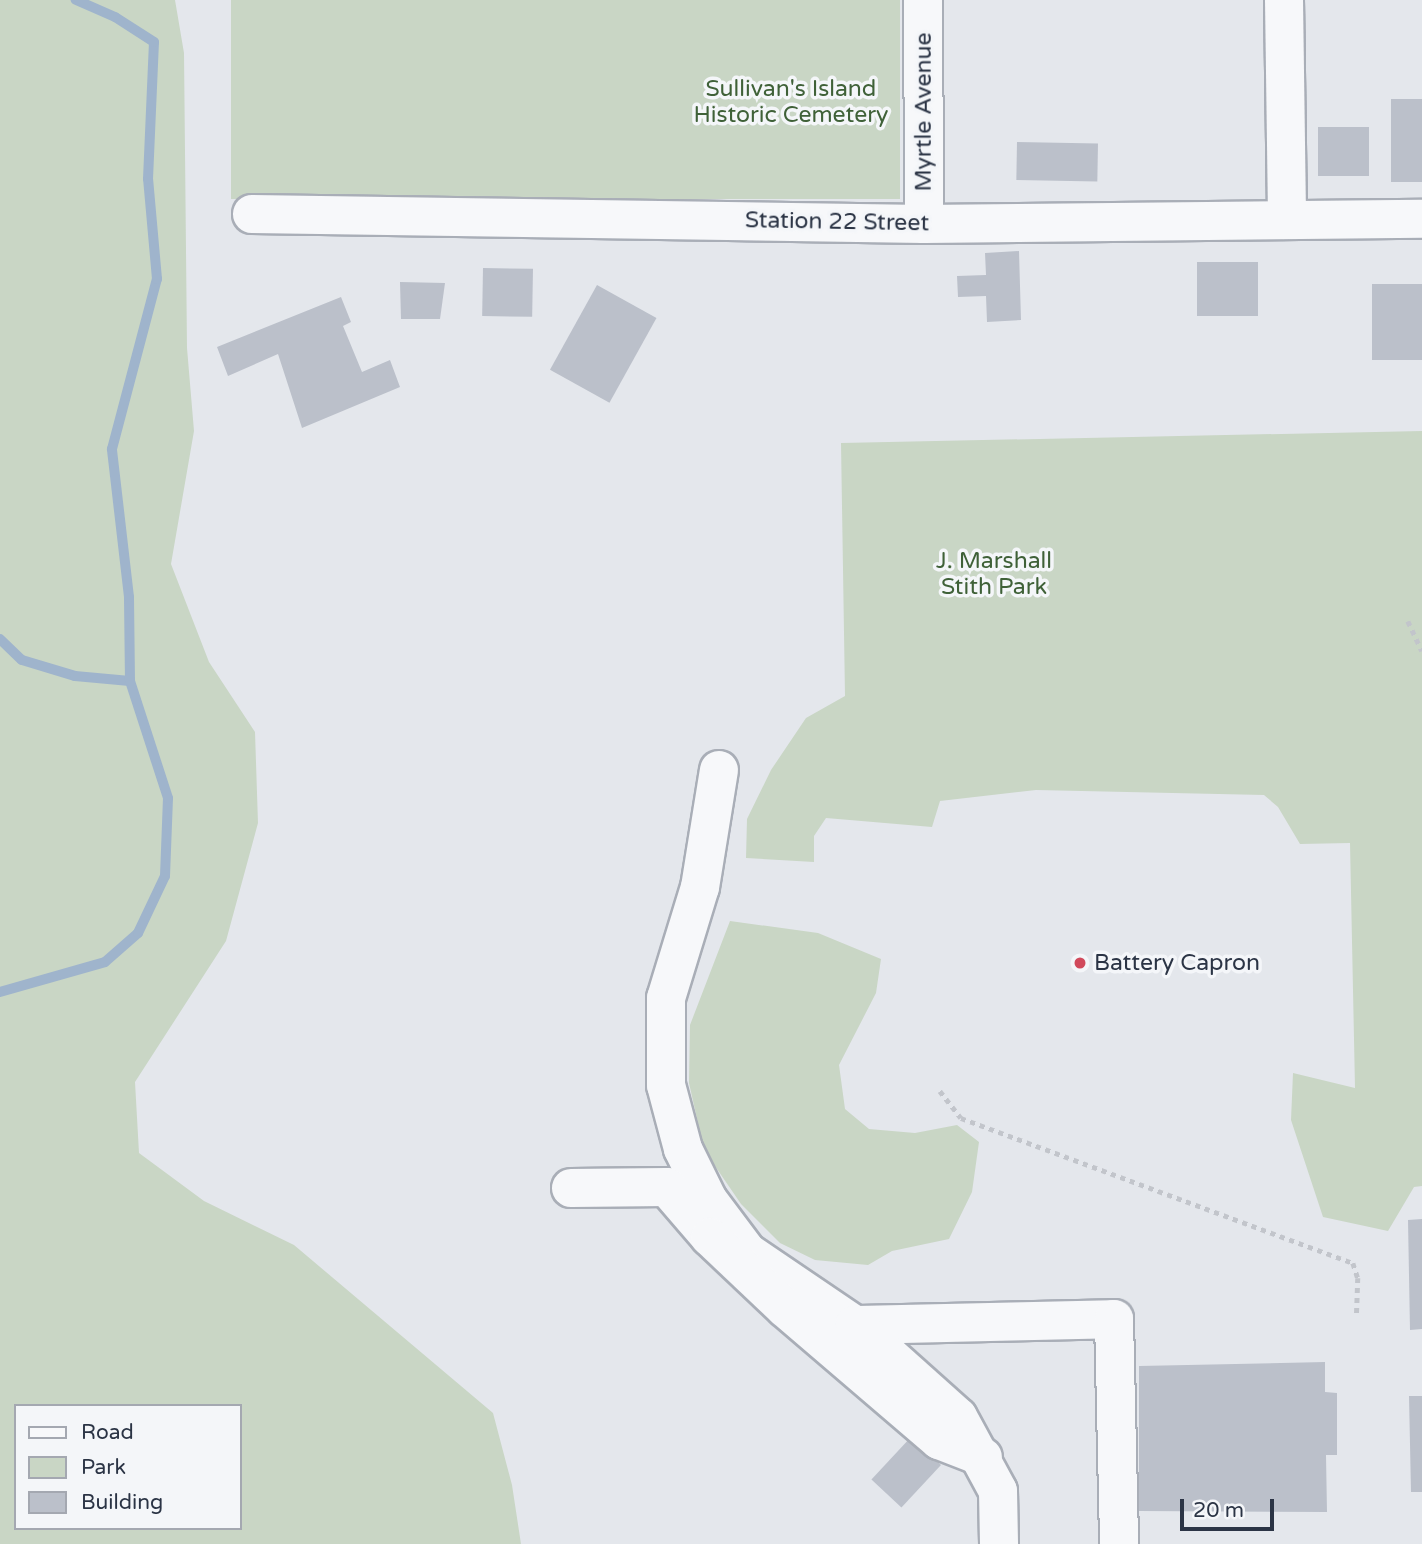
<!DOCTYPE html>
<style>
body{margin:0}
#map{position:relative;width:1422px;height:1544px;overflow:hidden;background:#e4e7ec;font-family:"Varela Round",sans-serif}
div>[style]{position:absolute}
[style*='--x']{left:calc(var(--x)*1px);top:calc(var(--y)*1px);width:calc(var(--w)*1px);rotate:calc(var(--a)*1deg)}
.green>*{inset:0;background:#c9d6c5;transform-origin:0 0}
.stream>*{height:10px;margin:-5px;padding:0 5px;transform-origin:5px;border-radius:5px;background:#9fb4cc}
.building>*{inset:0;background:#bbc0ca;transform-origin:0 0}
.path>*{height:4.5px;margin-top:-2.25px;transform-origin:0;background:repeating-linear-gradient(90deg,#c2c5cb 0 5px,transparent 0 10px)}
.roads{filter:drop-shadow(2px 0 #a9aeb7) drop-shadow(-2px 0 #a9aeb7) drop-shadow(0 2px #a9aeb7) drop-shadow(0 -2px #a9aeb7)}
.minor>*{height:38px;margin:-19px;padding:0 19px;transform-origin:19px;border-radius:19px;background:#f7f8fa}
.dots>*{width:19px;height:19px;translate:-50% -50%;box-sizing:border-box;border:4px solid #f4f6f9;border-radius:50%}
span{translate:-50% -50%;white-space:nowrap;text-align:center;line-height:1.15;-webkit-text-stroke:7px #f4f6f9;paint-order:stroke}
.park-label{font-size:23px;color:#3f6138}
.street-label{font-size:23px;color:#2b3445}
.poi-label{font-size:23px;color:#2b3445}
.left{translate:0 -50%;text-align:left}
.legend{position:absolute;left:14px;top:1404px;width:228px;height:126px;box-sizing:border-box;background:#f4f6f9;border:2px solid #a4a8b1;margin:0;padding:9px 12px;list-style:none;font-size:21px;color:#2b3445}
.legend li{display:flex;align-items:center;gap:14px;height:35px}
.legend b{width:35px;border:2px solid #a4a8b1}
.scale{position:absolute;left:1180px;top:1499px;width:94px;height:32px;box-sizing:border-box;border:4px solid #2b3445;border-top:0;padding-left:9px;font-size:21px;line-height:24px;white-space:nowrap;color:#2b3445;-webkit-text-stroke:5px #f4f6f9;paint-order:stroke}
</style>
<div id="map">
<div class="green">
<i style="clip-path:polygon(evenodd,0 0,175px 0,184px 53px,187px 348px,194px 431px,171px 564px,209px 662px,255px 732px,258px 823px,226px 941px,135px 1082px,139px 1153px,204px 1201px,294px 1245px,493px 1413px,512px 1485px,521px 1544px,0 1544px,0 0,16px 1406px,240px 1406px,240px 1528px,16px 1528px,16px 1406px)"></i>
<i style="left:231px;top:0;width:669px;height:199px"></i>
<i style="clip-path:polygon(1422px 431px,1422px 1186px,1414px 1187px,1388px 1231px,1323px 1217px,1291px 1120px,1293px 1073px,1355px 1088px,1350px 843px,1300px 844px,1278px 807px,1264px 795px,1036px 790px,940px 801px,932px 827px,826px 818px,814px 836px,814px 862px,746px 858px,747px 819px,771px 770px,806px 718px,845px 696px,841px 443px)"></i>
<i style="clip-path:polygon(730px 921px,818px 933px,881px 959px,876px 993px,839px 1065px,845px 1109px,869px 1129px,915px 1133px,957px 1125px,979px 1142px,972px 1192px,949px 1239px,892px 1251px,868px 1265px,815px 1260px,780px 1243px,741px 1204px,704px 1150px,689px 1083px,690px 1025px)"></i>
</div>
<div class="stream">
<i style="--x:0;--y:639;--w:30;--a:44"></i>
<i style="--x:22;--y:660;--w:55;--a:16.8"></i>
<i style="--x:75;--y:676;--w:55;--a:5.2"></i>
<i style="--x:0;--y:992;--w:109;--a:-15.9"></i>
<i style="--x:105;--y:962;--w:44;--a:-41.3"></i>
<i style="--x:138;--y:933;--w:63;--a:-64.7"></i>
<i style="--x:165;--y:876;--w:78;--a:-87.8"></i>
<i style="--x:168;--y:798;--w:123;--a:-108"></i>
<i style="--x:130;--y:681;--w:84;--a:-90.7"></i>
<i style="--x:129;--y:597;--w:149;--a:-96.6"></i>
<i style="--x:112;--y:449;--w:176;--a:-75.2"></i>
<i style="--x:157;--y:279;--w:100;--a:-95.1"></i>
<i style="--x:148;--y:179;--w:137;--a:-87.5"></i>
<i style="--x:154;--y:42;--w:46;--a:-147.3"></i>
<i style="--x:115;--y:17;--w:43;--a:-156.4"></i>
</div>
<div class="building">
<i style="left:1391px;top:99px;width:31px;height:83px"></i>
<i style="left:1318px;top:127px;width:51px;height:49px"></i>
<i style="left:1017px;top:142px;width:81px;height:38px;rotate:1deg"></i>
<i style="clip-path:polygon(1019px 251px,1021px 320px,987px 322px,986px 296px,958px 297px,957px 276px,986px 275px,985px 253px)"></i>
<i style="left:1197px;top:262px;width:61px;height:54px"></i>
<i style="left:483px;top:268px;width:50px;height:48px;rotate:1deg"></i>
<i style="clip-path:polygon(400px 282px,445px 283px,440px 319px,401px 319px)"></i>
<i style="left:1422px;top:284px;width:76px;height:50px;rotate:90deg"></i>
<i style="left:597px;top:285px;width:68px;height:97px;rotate:29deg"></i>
<i style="clip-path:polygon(341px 297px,351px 322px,343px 326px,362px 372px,390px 360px,400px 387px,302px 428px,278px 354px,228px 376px,217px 347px)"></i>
<i style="clip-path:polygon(1422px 1219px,1422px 1329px,1410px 1330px,1408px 1220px)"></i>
<i style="clip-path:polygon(1325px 1362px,1325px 1392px,1337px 1393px,1337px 1455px,1326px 1455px,1327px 1512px,1139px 1511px,1139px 1366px)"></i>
<i style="clip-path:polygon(1409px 1396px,1422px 1396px,1422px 1492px,1411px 1492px)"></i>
<i style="left:911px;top:1437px;width:41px;height:58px;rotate:43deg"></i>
</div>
<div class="path">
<i style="--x:1408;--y:621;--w:33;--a:65"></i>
<i style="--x:940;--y:1091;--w:34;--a:52"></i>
<i style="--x:961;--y:1118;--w:418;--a:20.3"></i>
<i style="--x:1353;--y:1263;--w:16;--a:72"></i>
<i style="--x:1358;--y:1278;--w:35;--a:92"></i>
</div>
<div class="roads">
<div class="minor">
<i style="--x:923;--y:0;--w:224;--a:89.7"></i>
<i style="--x:1284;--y:0;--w:220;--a:89.2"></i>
<i style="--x:252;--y:214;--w:672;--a:0.85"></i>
<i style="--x:924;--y:224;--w:498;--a:-0.6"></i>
<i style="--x:719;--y:770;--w:119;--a:99.2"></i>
<i style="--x:700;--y:887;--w:116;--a:107"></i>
<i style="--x:666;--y:998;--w:87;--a:90"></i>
<i style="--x:666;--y:1085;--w:66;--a:75.1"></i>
<i style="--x:683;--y:1149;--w:57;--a:63.9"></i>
<i style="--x:708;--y:1200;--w:65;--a:53.1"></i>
<i style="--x:747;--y:1252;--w:130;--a:34.1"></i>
<i style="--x:855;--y:1325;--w:259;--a:-1.3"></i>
<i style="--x:1114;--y:1319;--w:225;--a:88.7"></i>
<i style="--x:571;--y:1188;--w:96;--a:-0.6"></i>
<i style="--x:667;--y:1187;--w:66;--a:49.3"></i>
<i style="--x:710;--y:1237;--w:103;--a:43.4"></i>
<i style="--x:785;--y:1308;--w:203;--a:40.6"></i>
<i style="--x:939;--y:1440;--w:47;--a:21.1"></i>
<i style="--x:855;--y:1325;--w:138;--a:41.8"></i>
<i style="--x:958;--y:1417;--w:84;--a:61.6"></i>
<i style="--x:998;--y:1491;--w:53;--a:88.9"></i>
</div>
</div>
<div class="dots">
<i style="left:1080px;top:963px;background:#d1495b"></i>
</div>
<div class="park-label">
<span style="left:791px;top:102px">Sullivan's Island<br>Historic Cemetery</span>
<span style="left:994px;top:574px">J. Marshall<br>Stith Park</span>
</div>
<div class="street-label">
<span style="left:924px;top:112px;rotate:-90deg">Myrtle Avenue</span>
<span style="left:837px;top:222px;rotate:1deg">Station 22 Street</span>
</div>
<div class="poi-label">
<span class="left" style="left:1094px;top:963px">Battery Capron</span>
</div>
<ul class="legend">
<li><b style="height:9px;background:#f7f8fa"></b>Road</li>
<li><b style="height:19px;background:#c9d6c5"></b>Park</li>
<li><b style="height:19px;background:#bbc0ca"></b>Building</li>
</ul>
<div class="scale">20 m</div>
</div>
